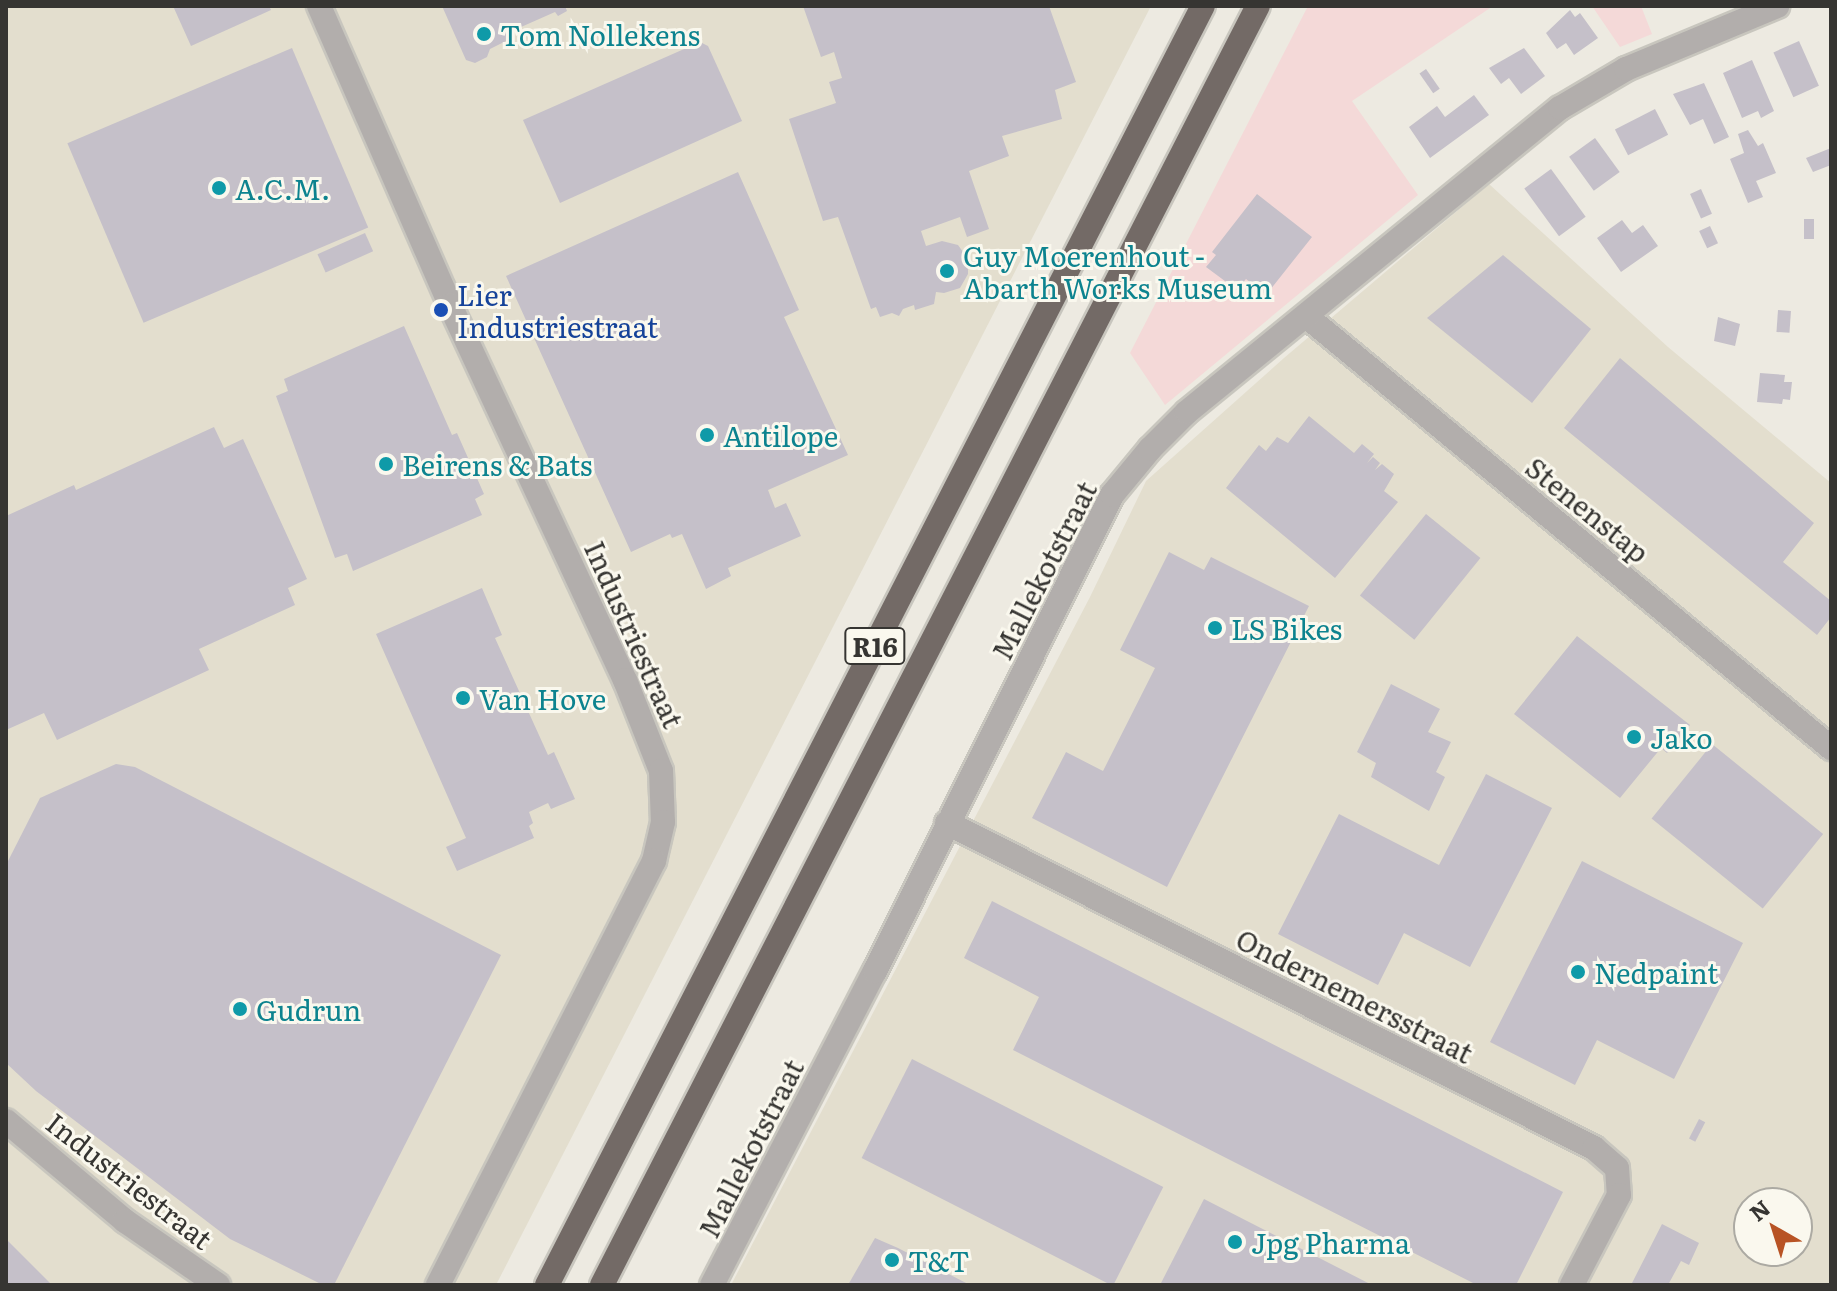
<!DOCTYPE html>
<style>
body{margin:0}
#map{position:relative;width:1837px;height:1291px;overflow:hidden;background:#edeae1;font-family:Literata,serif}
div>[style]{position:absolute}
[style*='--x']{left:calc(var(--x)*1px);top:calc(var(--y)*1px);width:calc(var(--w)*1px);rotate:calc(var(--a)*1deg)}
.commercial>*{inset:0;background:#f4d9d8}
.built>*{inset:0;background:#e3dece}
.building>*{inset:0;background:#c5c0c9;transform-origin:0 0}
.roads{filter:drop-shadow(2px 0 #c8c6be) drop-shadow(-2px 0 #c8c6be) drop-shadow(0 2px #c8c6be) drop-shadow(0 -2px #c8c6be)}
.minor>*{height:24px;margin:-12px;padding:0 12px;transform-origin:12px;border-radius:12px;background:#b2aeac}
.highway>*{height:24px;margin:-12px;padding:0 12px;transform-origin:12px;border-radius:12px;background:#736a66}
.dots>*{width:22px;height:22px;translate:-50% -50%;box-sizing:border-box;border:4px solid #faf8ee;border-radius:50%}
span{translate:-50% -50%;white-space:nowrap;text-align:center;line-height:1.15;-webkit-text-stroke:6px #faf8ee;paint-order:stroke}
.shield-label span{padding:2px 6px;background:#faf8ee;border:2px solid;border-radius:6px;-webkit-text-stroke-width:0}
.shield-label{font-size:26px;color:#363532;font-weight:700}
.culture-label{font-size:28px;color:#0d838f}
.left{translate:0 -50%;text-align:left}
.transit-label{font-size:28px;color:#164399}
.street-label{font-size:28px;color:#363532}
.frame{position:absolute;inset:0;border:8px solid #363532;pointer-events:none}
.north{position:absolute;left:1733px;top:1187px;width:80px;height:80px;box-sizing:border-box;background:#faf8ee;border:2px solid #acaaa3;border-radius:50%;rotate:321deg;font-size:22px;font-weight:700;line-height:32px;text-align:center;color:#363532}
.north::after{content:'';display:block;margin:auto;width:28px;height:36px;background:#b85324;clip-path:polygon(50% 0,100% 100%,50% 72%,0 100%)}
</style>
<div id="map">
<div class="commercial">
<i style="clip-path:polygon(1308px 6px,1493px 6px,1352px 101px,1418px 195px,1165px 405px,1130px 353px)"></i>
<i style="clip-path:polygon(1592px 6px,1641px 6px,1652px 34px,1620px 47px)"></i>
</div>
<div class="built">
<i style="clip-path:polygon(6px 6px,1151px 6px,496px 1285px,6px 1285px)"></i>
<i style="clip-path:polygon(evenodd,1489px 184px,1668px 347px,1831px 483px,1831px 1285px,731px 1285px,1090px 597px,1146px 481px,1284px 358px,1489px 184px,1749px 1203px,1797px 1203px,1797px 1251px,1749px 1251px,1749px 1203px)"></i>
</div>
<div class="building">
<i style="clip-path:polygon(173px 6px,269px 6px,271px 10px,191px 46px)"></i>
<i style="clip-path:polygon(442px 6px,565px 6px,567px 11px,558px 16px,555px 12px,512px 31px,514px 37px,490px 49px,487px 57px,475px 63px,466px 60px)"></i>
<i style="clip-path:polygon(803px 6px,1049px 6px,1076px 82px,1055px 90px,1062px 119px,1002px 136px,1009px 156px,969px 171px,989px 229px,967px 237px,960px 217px,921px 231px,926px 246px,942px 241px,958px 245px,968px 259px,968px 274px,960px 288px,944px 293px,936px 292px,934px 304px,915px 310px,914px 305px,903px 309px,899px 316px,892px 313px,880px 317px,876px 307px,871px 309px,838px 217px,823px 221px,789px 119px,836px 103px,829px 82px,842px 78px,834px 52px,821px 57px)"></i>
<i style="clip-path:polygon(1570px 10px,1575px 17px,1580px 13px,1598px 38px,1574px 55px,1566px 43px,1557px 49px,1546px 33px)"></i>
<i style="left:1799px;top:41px;width:49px;height:28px;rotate:66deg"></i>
<i style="clip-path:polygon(700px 42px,708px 46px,742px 121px,560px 203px,523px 120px)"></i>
<i style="left:292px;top:48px;width:195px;height:244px;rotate:67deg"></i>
<i style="clip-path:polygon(1524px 48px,1545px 76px,1521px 94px,1509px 78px,1501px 84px,1489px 68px)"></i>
<i style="clip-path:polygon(1752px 60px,1774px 111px,1761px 118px,1758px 111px,1742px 118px,1723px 73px)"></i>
<i style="left:1426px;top:69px;width:24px;height:8px;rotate:55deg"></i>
<i style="clip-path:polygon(1704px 83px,1729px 137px,1714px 144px,1703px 119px,1690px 125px,1673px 94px)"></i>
<i style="clip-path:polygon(1474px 95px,1489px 115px,1430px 158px,1409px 127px,1437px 106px,1445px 117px)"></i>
<i style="left:1655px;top:109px;width:29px;height:45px;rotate:63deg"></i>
<i style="clip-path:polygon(1748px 130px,1758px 146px,1763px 143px,1776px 173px,1756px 181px,1763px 197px,1748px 203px,1730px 159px,1744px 153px,1738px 134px)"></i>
<i style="left:1595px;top:138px;width:42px;height:32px;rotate:54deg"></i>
<i style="clip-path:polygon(1831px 148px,1831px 165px,1813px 172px,1806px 158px)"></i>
<i style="left:1551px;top:169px;width:59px;height:33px;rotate:54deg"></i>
<i style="clip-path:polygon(738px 172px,799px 310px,784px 317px,848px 455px,768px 490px,775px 508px,786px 503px,801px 536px,728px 568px,731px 576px,706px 589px,682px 534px,672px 538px,670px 534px,631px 552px,506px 276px)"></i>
<i style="left:1701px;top:189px;width:27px;height:12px;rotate:66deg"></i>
<i style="clip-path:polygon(1257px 194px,1312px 237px,1266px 295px,1246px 279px,1237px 290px,1206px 267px,1216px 255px,1212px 252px)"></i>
<i style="left:1804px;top:219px;width:10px;height:20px"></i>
<i style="clip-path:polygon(1622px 220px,1632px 233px,1643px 225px,1658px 246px,1621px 272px,1597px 238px)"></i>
<i style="left:1710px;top:226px;width:19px;height:12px;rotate:65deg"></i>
<i style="left:365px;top:233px;width:20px;height:52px;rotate:66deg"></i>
<i style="clip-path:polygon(1503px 255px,1591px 329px,1532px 403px,1427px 318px)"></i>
<i style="left:1778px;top:310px;width:13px;height:22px;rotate:4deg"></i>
<i style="clip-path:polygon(1718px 317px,1740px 324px,1735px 346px,1714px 341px)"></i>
<i style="clip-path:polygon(404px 326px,452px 435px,457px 433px,484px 494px,475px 499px,482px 515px,353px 571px,347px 554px,335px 558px,276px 396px,288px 391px,284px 379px)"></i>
<i style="clip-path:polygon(1620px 358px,1814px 523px,1783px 562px,1831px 601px,1831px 617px,1817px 635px,1564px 428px)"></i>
<i style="clip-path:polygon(1760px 373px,1785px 375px,1784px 382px,1792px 382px,1790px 400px,1783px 399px,1782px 404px,1757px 402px)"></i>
<i style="clip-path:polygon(1309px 416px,1354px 453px,1362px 444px,1374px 454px,1367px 463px,1373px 457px,1380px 463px,1375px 470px,1382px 464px,1394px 474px,1384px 491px,1398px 502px,1335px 578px,1226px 488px,1259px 445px,1266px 451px,1277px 437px,1288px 443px)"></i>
<i style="clip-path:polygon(214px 427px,224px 448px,243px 439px,307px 579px,288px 588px,295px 605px,199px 649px,209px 670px,57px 740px,44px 713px,6px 730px,6px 516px,74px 485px,76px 490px)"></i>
<i style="left:1426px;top:514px;width:70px;height:105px;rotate:39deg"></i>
<i style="clip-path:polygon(1169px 552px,1204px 570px,1211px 557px,1309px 606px,1167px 887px,1032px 818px,1066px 752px,1103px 771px,1155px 668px,1120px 650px)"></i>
<i style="clip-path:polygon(482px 588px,502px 635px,495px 638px,548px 755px,554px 752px,575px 799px,551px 809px,548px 803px,529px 812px,533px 823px,529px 826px,534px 838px,457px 871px,446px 847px,466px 838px,376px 634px)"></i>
<i style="clip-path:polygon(1577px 636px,1690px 725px,1667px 753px,1661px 748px,1620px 798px,1514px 714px)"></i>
<i style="clip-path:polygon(1391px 684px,1440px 709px,1428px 732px,1451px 742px,1436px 772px,1445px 777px,1429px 811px,1371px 777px,1376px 763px,1357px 752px)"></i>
<i style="left:1712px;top:744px;width:143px;height:96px;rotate:39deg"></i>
<i style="clip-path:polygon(116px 764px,135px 767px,501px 955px,334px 1285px,323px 1285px,230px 1239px,36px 1091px,6px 1063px,6px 865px,40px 798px)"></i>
<i style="clip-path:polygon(1486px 774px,1552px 808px,1470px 967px,1404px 933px,1378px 985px,1278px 934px,1339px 814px,1439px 865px)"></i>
<i style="clip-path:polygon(1582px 861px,1743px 943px,1674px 1079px,1597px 1040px,1575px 1085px,1490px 1042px)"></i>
<i style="clip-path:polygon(992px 901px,1563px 1192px,1516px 1285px,1477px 1285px,1013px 1050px,1039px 997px,964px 958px)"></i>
<i style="left:912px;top:1059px;width:282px;height:111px;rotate:27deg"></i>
<i style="left:1699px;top:1119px;width:7px;height:22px;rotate:27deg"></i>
<i style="clip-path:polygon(1204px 1199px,1372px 1285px,1160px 1285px)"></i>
<i style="clip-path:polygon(1662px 1224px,1699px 1243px,1689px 1265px,1681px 1261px,1668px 1285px,1631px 1285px)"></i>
<i style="clip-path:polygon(875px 1238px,898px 1248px,970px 1285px,848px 1285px)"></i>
<i style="clip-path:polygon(6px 1239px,52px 1285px,6px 1285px)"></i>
</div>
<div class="roads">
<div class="minor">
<i style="--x:319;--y:6;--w:326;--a:66.3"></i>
<i style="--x:450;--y:305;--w:414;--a:65"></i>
<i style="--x:625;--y:680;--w:98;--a:68.4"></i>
<i style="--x:661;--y:771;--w:51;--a:87.8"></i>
<i style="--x:663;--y:822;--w:40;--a:103"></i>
<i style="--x:654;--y:861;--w:476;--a:117"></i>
<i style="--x:1306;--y:316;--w:680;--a:39.45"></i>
<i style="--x:947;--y:823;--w:724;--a:26.67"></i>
<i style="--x:1594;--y:1148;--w:30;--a:41"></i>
<i style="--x:1617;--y:1168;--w:27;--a:86"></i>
<i style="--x:1619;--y:1195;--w:102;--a:117.6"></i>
<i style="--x:6;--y:1121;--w:155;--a:40"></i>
<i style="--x:125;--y:1221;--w:113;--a:34.5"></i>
<i style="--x:712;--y:1285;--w:354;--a:-62.6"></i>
<i style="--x:875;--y:971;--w:532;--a:-63.53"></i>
<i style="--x:1112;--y:495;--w:60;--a:-50.4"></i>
<i style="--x:1150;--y:449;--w:52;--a:-45"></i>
<i style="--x:1187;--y:412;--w:481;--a:-39.2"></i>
<i style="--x:1560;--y:108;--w:77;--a:-30.6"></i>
<i style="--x:1626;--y:69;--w:164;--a:-22.6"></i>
</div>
<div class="highway">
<i style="--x:547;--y:1285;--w:1437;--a:-62.85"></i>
<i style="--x:602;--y:1285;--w:1437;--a:-62.85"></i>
</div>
</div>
<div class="dots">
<i style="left:484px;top:34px;background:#0f9aa8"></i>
<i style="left:219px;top:188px;background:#0f9aa8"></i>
<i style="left:947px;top:271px;background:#0f9aa8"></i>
<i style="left:441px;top:310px;background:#1a4fb4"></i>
<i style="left:707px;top:435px;background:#0f9aa8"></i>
<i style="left:386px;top:464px;background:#0f9aa8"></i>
<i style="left:1215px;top:628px;background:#0f9aa8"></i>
<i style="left:463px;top:698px;background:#0f9aa8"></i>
<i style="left:1634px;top:737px;background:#0f9aa8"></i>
<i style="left:1578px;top:972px;background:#0f9aa8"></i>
<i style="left:240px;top:1009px;background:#0f9aa8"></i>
<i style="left:1235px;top:1242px;background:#0f9aa8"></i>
<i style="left:892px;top:1260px;background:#0f9aa8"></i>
</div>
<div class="shield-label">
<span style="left:875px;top:646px">R16</span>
</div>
<div class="culture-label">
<span class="left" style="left:500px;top:34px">Tom Nollekens</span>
<span class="left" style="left:235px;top:188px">A.C.M.</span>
<span class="left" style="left:963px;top:271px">Guy Moerenhout -<br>Abarth Works Museum</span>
<span class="left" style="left:723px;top:435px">Antilope</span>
<span class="left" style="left:402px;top:464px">Beirens &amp; Bats</span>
<span class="left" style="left:1231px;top:628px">LS Bikes</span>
<span class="left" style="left:479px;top:698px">Van Hove</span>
<span class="left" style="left:1650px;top:737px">Jako</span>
<span class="left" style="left:1594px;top:972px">Nedpaint</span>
<span class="left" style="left:256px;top:1009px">Gudrun</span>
<span class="left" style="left:1251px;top:1242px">Jpg Pharma</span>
<span class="left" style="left:908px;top:1260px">T&amp;T</span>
</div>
<div class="transit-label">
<span class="left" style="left:457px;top:310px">Lier<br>Industriestraat</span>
</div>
<div class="street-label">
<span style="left:1588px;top:509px;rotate:39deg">Stenenstap</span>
<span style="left:1043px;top:570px;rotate:-63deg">Mallekotstraat</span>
<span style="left:635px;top:634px;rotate:66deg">Industriestraat</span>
<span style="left:1355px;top:995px;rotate:27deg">Ondernemersstraat</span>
<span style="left:750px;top:1148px;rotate:-63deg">Mallekotstraat</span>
<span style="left:130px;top:1180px;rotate:38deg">Industriestraat</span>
</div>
<div class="frame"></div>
<div class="north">N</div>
</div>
